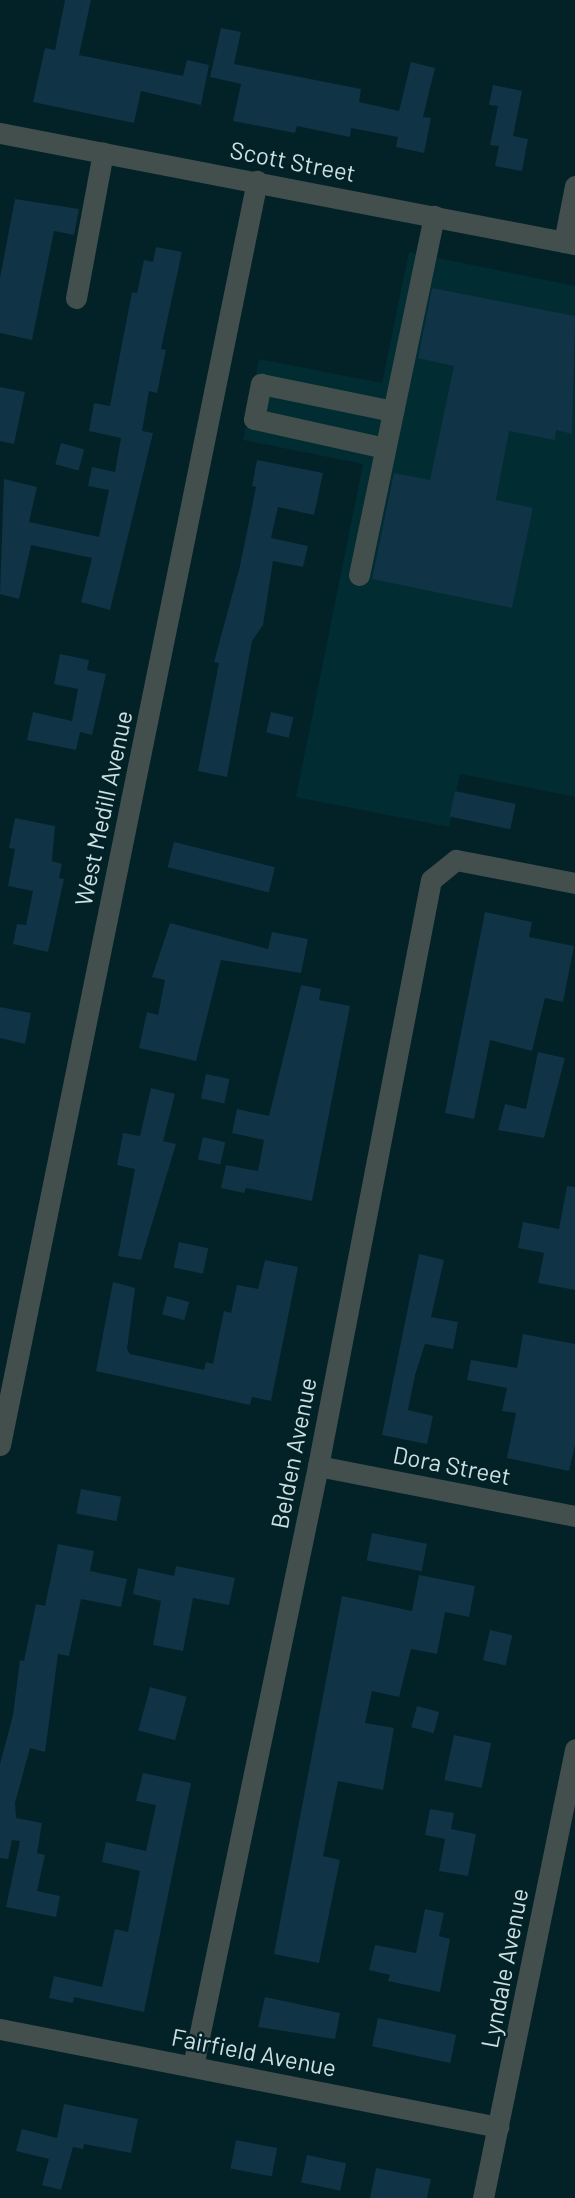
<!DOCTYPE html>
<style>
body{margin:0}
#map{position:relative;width:575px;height:2198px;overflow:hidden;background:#032227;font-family:Barlow,sans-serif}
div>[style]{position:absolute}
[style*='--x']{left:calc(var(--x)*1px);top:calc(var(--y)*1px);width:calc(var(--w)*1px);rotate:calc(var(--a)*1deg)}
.built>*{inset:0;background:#002c32}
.building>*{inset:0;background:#103345;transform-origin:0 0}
.minor>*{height:21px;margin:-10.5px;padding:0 10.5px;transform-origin:10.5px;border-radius:10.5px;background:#434f4d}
span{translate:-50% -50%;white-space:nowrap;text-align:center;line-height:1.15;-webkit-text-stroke:5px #032227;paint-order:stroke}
.street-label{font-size:24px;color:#cee0e2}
</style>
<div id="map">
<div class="built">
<i style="clip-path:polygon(409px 252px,575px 286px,575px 797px,460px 774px,449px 827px,296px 797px,363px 464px,243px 440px,259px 359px,382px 383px)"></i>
</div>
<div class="building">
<i style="clip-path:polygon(65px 0,91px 0,79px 55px,183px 76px,187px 60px,209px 65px,201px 105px,141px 91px,134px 123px,33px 102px,45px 48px,55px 50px)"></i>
<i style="clip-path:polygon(221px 28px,241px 32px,234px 64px,361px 89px,359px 102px,399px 111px,411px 62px,435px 68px,423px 117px,431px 118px,424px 153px,396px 147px,398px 137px,351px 128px,350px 137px,297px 126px,295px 133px,233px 121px,241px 84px,210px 77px)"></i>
<i style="clip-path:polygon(493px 85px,522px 91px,513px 136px,528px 139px,522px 171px,495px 166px,499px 146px,490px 145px,498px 106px,489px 105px)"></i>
<i style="clip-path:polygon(15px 199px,79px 209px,74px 235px,54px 231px,32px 340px,0 333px,0 278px)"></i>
<i style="clip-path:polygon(156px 247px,182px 252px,161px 349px,166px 350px,157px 393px,149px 391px,142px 431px,153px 433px,110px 610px,81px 602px,92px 558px,31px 545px,19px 599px,0 594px,4px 479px,37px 487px,29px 522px,99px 537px,109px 490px,88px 486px,92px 467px,115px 472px,121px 438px,89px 431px,94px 403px,110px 406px,132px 292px,137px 293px,144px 260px,153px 262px)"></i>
<i style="clip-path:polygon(432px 288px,575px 316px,572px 434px,556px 430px,555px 440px,509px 431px,496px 500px,533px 508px,512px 608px,372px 579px,394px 473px,430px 480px,454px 366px,418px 358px)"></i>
<i style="clip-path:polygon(0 387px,25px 392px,14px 444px,0 441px)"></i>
<i style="left:61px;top:443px;width:24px;height:22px;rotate:15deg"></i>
<i style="clip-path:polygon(257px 460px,323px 473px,314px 515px,278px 507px,271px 538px,308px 546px,303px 567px,273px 561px,263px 625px,252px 641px,227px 777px,198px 771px,219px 663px,214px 662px,240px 566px,256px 487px,252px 486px)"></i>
<i style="clip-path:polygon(60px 654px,89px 660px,87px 670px,106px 674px,92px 735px,80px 732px,76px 750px,27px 740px,33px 712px,72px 721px,78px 689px,54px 684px)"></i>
<i style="left:271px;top:712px;width:23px;height:21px;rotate:13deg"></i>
<i style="left:455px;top:791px;width:62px;height:26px;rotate:12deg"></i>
<i style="clip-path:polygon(15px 818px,55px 826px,52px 861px,62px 864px,59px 878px,64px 879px,48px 952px,13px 944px,17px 924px,26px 925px,33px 891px,8px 886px,15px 849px,9px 848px)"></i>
<i style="left:174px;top:842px;width:104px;height:26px;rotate:14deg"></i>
<i style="clip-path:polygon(485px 912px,532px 922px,529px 937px,574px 946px,563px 1002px,545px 998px,532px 1051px,490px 1040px,474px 1119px,445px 1113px)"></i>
<i style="clip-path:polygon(170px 923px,268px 949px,272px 932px,308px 939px,301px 973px,221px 960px,196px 1061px,139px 1048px,147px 1012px,158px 1015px,165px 980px,152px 977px)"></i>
<i style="clip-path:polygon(301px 985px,321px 989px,319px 1000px,350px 1006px,312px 1201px,246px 1188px,244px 1193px,221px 1188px,226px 1165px,258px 1171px,264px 1140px,232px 1133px,237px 1109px,269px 1116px)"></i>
<i style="clip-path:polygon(0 1007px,31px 1013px,25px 1044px,0 1038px)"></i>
<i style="clip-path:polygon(538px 1052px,565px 1058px,544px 1138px,498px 1130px,505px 1104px,526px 1109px)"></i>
<i style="left:206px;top:1074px;width:24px;height:25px;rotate:12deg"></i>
<i style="clip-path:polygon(151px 1088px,175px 1094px,163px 1141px,176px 1144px,141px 1260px,118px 1256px,135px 1169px,117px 1165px,123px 1133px,140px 1136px)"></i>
<i style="left:203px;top:1137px;width:23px;height:23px;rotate:13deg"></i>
<i style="clip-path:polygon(567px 1186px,575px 1187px,575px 1290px,538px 1283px,544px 1253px,518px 1248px,523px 1222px,559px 1229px)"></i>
<i style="left:179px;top:1242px;width:30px;height:26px;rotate:12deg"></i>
<i style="clip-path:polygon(419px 1254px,444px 1260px,431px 1317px,458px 1322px,453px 1349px,425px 1344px,415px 1375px,408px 1410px,433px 1416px,427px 1444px,382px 1435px)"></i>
<i style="clip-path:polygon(265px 1260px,298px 1267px,271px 1401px,252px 1397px,250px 1405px,96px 1371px,113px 1282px,135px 1288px,127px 1349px,130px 1354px,204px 1370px,206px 1362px,213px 1364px,224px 1311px,231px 1313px,237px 1285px,258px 1289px)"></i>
<i style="left:167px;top:1296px;width:23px;height:19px;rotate:15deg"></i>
<i style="clip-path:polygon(523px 1334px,575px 1344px,575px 1445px,569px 1471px,507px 1458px,516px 1413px,502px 1411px,507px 1388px,467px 1380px,471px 1360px,517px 1368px)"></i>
<i style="left:81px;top:1489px;width:41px;height:25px;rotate:11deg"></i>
<i style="left:372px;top:1533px;width:56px;height:28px;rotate:11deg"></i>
<i style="clip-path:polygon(58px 1544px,94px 1551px,90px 1571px,127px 1579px,121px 1607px,81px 1599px,69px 1656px,58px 1654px,45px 1752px,30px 1748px,15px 1803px,16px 1818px,42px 1823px,37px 1853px,45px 1855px,37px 1891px,60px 1896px,56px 1917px,6px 1907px,20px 1841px,12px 1840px,8px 1859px,0 1858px,0 1764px,13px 1715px,20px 1660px,24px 1661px,36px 1604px,45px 1606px)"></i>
<i style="clip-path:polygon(176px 1566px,235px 1578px,229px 1605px,193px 1598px,183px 1651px,153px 1645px,161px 1601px,133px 1594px,138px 1568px,174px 1576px)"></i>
<i style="clip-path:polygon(419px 1575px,475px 1586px,469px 1617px,445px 1612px,437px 1654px,411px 1649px,399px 1697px,372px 1691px,365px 1723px,394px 1728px,383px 1790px,338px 1781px,323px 1856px,340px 1860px,319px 1963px,274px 1954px,342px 1596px,412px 1611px)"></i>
<i style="left:490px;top:1630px;width:23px;height:31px;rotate:13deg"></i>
<i style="left:150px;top:1687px;width:38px;height:45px;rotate:15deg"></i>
<i style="left:417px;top:1706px;width:23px;height:22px;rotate:15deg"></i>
<i style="left:454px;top:1735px;width:38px;height:46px;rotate:12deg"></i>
<i style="clip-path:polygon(143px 1773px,191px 1783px,144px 2012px,74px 1997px,73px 2003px,49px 1998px,54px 1976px,102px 1987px,115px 1929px,128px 1932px,140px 1871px,102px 1862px,106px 1842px,146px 1851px,156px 1805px,136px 1801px)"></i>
<i style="clip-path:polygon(430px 1809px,454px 1813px,451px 1829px,476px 1834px,468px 1876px,439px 1871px,445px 1839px,425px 1835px)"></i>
<i style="clip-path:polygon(425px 1909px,444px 1913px,439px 1936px,450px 1939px,440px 1992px,388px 1981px,390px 1975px,369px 1970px,375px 1945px,416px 1953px)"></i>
<i style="clip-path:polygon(265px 1997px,340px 2013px,335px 2039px,258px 2027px)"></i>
<i style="left:378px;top:2018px;width:80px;height:29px;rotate:12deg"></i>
<i style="clip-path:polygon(64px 2104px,138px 2119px,131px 2153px,84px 2144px,83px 2149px,73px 2147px,61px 2190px,42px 2185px,49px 2159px,16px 2151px,22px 2129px,57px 2138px)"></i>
<i style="left:236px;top:2140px;width:42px;height:29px;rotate:11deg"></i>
<i style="left:307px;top:2155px;width:40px;height:28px;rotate:12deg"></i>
<i style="clip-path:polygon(376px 2168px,431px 2179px,427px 2198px,370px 2198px)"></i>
</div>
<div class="minor">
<i style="--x:0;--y:133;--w:586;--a:10.93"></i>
<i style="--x:564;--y:242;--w:57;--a:-78.9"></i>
<i style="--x:76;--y:298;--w:148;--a:-79.5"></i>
<i style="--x:385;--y:448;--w:134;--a:-167.5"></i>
<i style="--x:254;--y:419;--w:36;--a:-79"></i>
<i style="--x:261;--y:384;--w:135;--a:11.6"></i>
<i style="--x:359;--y:575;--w:367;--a:-78.2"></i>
<i style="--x:0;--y:1445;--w:1290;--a:-78.51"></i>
<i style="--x:318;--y:1466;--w:262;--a:11"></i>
<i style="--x:0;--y:2029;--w:508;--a:11.13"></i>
<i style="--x:193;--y:2066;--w:613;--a:-78.23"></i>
<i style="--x:318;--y:1466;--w:597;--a:-79.09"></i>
<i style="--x:431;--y:880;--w:32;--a:-39"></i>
<i style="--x:456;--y:860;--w:121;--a:10.9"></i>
<i style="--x:483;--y:2198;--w:458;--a:-78.4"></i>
</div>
<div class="street-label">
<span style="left:293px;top:161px;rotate:11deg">Scott Street</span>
<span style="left:103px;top:808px;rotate:-78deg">West Medill Avenue</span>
<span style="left:293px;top:1453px;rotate:-79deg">Belden Avenue</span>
<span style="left:452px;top:1465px;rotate:11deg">Dora Street</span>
<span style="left:504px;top:1968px;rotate:-79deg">Lyndale Avenue</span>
<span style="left:254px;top:2052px;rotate:11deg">Fairfield Avenue</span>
</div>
</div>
